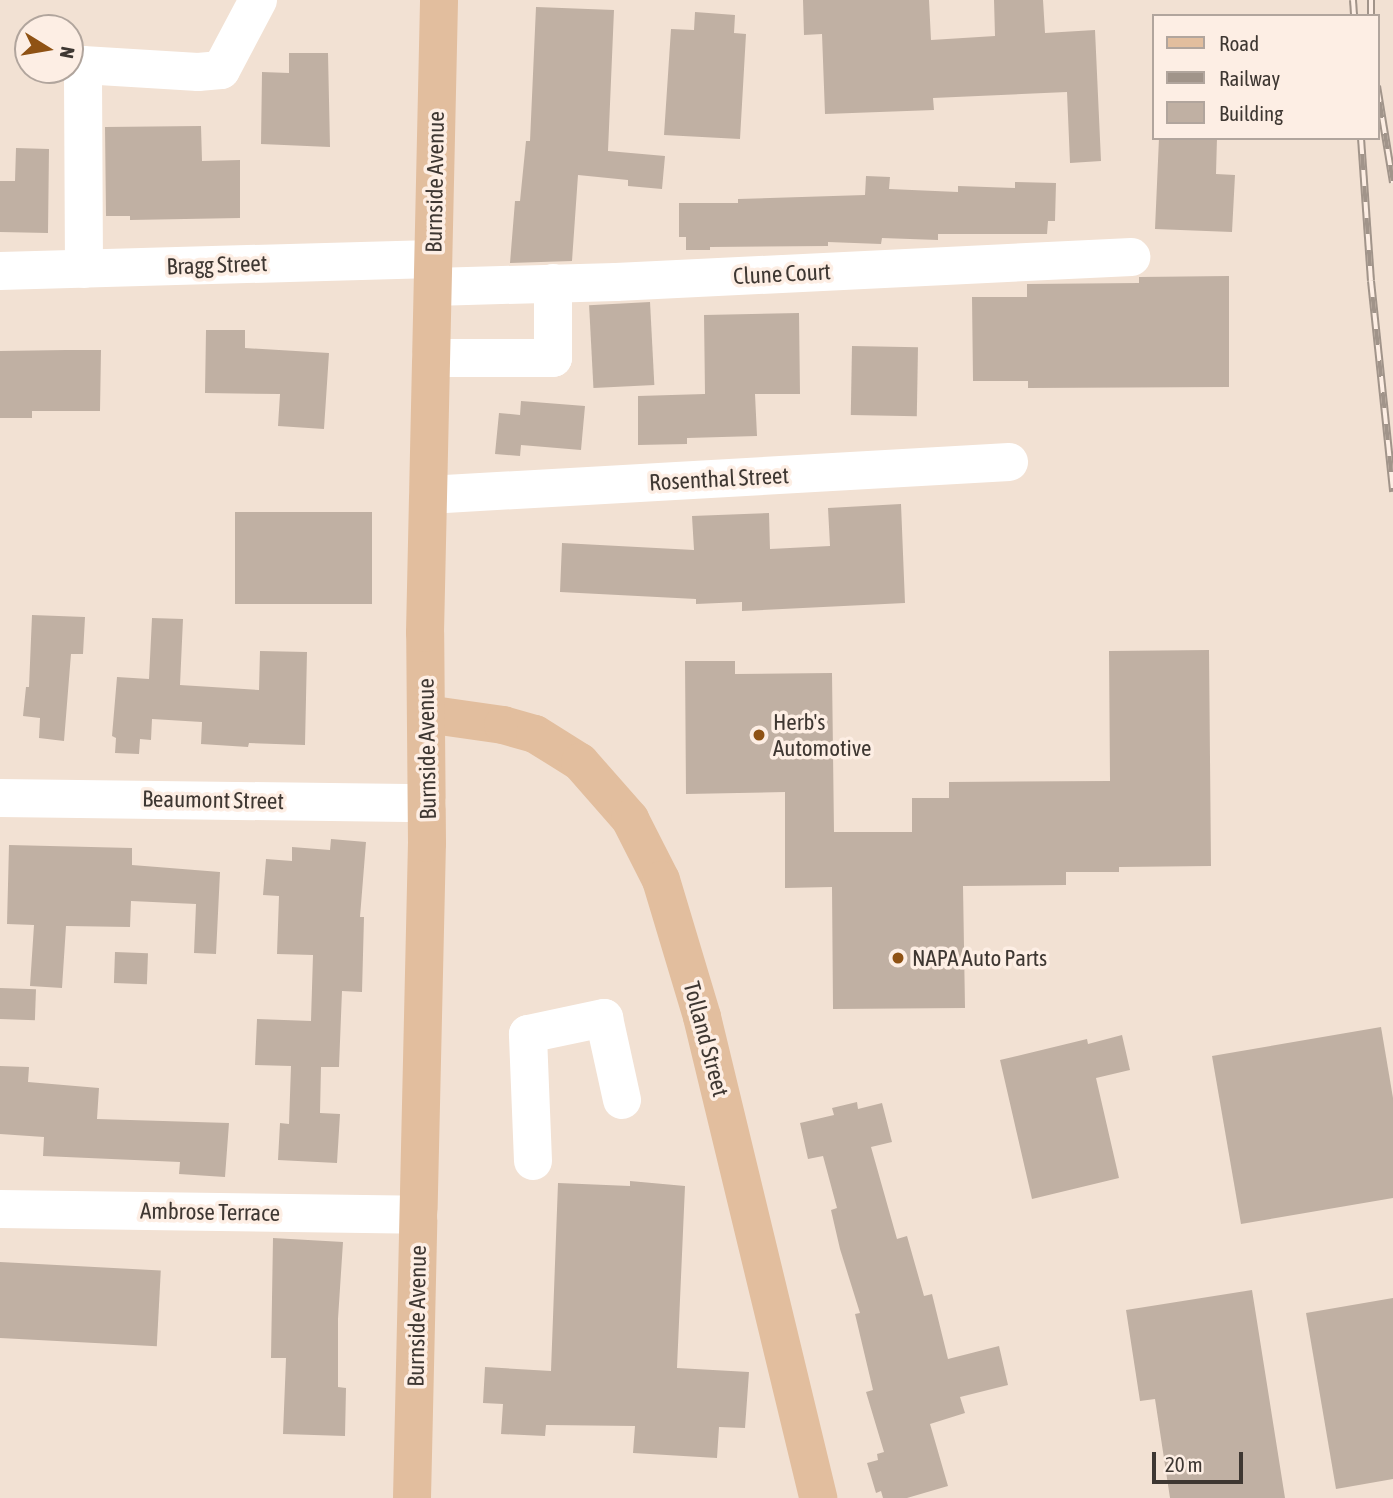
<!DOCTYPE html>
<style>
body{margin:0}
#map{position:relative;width:1393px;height:1498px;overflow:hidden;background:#f2e1d3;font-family:"Asap Condensed",sans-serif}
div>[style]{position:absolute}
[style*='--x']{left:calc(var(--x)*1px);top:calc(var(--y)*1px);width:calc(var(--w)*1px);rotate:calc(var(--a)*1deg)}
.building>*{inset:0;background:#c0b0a3;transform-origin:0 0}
.minor>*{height:38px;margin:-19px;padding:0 19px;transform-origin:19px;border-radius:19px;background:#fff}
.major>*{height:38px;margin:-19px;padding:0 19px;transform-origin:19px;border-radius:19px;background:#e2be9e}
.rail>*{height:8px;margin-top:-4px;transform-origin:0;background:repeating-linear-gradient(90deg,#fdeee4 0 16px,#a1948a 0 32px);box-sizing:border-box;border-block:2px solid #a1948a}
.dots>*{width:19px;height:19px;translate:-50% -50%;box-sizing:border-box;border:4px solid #fdeee4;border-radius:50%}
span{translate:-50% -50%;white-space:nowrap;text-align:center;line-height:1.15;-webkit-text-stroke:7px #fdeee4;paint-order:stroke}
.street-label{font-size:23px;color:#3e3732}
.poi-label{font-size:23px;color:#3e3732}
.left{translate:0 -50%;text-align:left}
.legend{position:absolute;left:1152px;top:14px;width:228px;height:126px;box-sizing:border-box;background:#fdeee4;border:2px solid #b1a59d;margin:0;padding:9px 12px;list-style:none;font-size:21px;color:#3e3732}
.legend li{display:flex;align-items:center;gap:14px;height:35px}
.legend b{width:35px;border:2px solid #b1a59d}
.north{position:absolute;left:14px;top:14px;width:70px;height:70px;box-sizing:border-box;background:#fdeee4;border:2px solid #b1a59d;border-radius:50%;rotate:101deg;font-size:19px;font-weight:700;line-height:28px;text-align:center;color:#3e3732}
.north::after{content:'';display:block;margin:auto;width:24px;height:32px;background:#8f5214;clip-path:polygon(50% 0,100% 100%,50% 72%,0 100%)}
.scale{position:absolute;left:1152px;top:1452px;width:91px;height:32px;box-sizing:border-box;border:4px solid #3e3732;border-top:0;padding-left:9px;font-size:21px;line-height:24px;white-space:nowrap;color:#3e3732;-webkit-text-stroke:5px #fdeee4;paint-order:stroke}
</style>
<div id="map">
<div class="building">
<i style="clip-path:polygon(803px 0,929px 0,931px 40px,995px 36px,994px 0,1043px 0,1045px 33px,1095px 30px,1101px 161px,1070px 163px,1067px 92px,933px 98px,934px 110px,825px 114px,822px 34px,804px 35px)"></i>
<i style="clip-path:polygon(536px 7px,614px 10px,608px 151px,665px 156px,662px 189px,628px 186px,628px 180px,578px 175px,572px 261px,510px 263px,515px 201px,520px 201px,526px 141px,530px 141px)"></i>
<i style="clip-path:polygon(695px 12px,735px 15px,734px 33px,746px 34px,740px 139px,664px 135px,671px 29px,694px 30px)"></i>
<i style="clip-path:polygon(289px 53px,328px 53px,330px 147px,261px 144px,262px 72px,289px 73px)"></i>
<i style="clip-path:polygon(201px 126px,202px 161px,240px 160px,240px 218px,130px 220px,130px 216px,106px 216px,105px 127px)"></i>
<i style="clip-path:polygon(1159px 138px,1217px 138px,1216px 174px,1235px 175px,1232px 232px,1155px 229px)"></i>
<i style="clip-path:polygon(16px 148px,49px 149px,48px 233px,0 232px,0 181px,15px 181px)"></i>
<i style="clip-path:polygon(866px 176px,890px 177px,889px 189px,958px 192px,958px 186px,1015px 188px,1015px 182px,1056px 183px,1055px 221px,1048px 221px,1047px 234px,938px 234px,938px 240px,882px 238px,881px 244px,828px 242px,828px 246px,710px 247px,710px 250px,686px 250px,686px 237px,679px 237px,679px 203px,738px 203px,738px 199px,865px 195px)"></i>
<i style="clip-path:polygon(1229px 276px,1229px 387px,1028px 388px,1028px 381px,973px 381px,972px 297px,1027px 297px,1027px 284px,1139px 283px,1139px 277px)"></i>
<i style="left:650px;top:302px;width:83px;height:61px;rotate:87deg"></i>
<i style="clip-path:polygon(799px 313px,800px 394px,755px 394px,757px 436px,687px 438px,687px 444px,638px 445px,638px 396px,705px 394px,704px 315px)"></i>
<i style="clip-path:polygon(206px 330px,245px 330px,245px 348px,329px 353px,324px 429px,278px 426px,280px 394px,205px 393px)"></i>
<i style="left:852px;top:346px;width:66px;height:69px;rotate:1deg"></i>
<i style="clip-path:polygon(66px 350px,101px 350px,100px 411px,32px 411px,32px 418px,0 418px,0 351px)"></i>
<i style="clip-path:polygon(521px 401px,585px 406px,581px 450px,521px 445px,520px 456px,495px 454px,499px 413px,520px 415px)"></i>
<i style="clip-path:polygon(901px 504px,905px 603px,742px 611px,742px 602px,696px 604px,696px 599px,560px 592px,562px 543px,694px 550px,692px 516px,769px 513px,770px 549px,830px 546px,828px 508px)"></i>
<i style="left:235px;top:512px;width:137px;height:92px"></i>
<i style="clip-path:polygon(32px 615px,85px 617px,83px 654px,71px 654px,64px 741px,39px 738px,40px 718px,23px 716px,26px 687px,29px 687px)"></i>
<i style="clip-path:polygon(152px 618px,183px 619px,180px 685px,259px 690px,260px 651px,307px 652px,305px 745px,249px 743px,248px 747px,201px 744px,202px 722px,152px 719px,151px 740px,140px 739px,139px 754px,115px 753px,116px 738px,112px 736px,117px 677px,149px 679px)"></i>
<i style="clip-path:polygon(1209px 650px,1211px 866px,1119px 867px,1119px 872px,1066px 872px,1066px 885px,963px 886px,965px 1008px,833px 1009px,832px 887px,785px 888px,785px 792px,686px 794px,685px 661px,735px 661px,735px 674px,832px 673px,834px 832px,912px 832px,912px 798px,949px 798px,949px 782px,1110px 781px,1109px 651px)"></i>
<i style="clip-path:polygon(331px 839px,366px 842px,360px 917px,364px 917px,362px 992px,342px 991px,339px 1067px,321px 1067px,320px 1113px,340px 1114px,337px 1163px,278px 1160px,280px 1123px,289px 1124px,291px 1066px,255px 1065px,257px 1019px,311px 1021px,313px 955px,277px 954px,279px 896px,263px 895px,266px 859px,292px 861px,292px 847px,330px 850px)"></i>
<i style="clip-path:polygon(9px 845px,132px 848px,132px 865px,220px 872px,216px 954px,194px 953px,196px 904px,131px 901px,130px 927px,66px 926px,62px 988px,30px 986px,34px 925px,7px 924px)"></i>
<i style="left:115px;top:952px;width:33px;height:31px;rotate:2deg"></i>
<i style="left:0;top:988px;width:36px;height:31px;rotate:2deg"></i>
<i style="clip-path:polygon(1381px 1027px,1393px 1098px,1393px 1198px,1241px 1224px,1212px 1056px)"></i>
<i style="clip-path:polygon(1122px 1035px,1130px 1070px,1096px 1078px,1119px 1178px,1032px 1199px,1000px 1060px,1087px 1039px,1088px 1044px)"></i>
<i style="clip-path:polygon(0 1066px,29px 1067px,28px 1082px,99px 1088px,97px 1119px,229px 1123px,225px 1177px,179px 1174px,180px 1162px,43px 1156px,44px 1137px,0 1134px)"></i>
<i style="clip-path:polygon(857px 1102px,858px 1109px,882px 1103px,892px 1142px,871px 1147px,897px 1239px,907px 1236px,924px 1296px,932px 1294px,948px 1359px,999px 1346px,1008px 1385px,960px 1397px,965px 1413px,930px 1424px,948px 1486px,907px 1498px,883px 1498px,881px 1491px,876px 1493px,867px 1463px,878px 1460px,877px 1454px,884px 1452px,866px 1392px,873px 1390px,855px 1314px,860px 1313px,840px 1249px,831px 1210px,837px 1208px,823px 1156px,808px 1159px,800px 1123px,834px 1115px,832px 1108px)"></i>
<i style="clip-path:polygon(630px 1181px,685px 1186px,677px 1368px,749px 1372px,745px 1428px,719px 1427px,717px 1458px,633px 1453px,635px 1426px,546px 1425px,545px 1436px,501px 1434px,503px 1404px,483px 1403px,485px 1367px,551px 1371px,558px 1183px,630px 1186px)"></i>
<i style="clip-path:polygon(273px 1238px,343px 1242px,338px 1319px,338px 1387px,346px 1388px,345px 1436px,283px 1434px,286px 1358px,271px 1358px)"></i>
<i style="left:0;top:1262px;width:161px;height:76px;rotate:3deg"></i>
<i style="clip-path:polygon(1252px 1290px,1285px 1498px,1170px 1498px,1155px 1399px,1140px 1401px,1126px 1310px)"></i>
<i style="clip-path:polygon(1393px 1298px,1393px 1479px,1336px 1489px,1306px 1313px)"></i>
</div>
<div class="minor">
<i style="--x:84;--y:269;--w:204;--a:-90.3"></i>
<i style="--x:83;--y:65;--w:115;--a:3.5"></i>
<i style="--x:198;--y:72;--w:23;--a:-5"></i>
<i style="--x:221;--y:70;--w:79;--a:-62.1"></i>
<i style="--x:0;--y:271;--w:433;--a:-1.6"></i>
<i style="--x:433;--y:287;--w:183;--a:-1.6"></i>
<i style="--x:616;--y:282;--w:516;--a:-2.78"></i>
<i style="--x:431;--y:358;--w:122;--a:0"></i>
<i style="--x:553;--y:358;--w:75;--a:-90"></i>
<i style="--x:428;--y:495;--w:582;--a:-3.25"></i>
<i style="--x:0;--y:798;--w:427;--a:0.7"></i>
<i style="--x:533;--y:1161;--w:127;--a:-92.3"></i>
<i style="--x:528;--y:1034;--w:78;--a:-11.9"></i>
<i style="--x:604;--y:1018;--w:84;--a:77.6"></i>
<i style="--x:0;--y:1209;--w:419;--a:0.8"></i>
</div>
<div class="major">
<i style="--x:426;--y:714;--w:78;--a:8.1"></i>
<i style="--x:503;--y:725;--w:33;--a:16"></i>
<i style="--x:535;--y:734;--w:53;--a:31.9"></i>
<i style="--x:580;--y:762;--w:76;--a:48.7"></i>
<i style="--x:630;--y:819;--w:68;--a:63.1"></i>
<i style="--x:661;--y:880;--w:143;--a:73.3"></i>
<i style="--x:702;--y:1017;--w:495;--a:76.4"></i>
<i style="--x:412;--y:1498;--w:655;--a:-88.69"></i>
<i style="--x:427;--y:843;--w:210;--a:-90.5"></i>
<i style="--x:425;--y:633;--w:633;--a:-88.73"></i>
</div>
<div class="rail">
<i style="--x:1353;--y:0;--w:16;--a:86"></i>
<i style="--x:1371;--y:0;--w:16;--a:90"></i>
<i style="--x:1377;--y:86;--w:98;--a:80.6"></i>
<i style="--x:1361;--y:138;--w:143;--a:86"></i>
<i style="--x:1371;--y:281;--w:212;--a:84"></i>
</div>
<div class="dots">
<i style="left:759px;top:735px;background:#8f5214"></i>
<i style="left:898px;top:958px;background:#8f5214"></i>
</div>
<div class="street-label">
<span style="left:435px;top:182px;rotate:-89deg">Burnside Avenue</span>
<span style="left:217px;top:265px;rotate:-2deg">Bragg Street</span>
<span style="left:782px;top:274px;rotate:-3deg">Clune Court</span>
<span style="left:719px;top:479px;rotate:-3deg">Rosenthal Street</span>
<span style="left:427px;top:749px;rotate:-91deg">Burnside Avenue</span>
<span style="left:213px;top:800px;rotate:1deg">Beaumont Street</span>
<span style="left:706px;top:1039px;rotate:75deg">Tolland Street</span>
<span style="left:210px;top:1212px;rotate:1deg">Ambrose Terrace</span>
<span style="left:417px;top:1316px;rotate:-89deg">Burnside Avenue</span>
</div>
<div class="poi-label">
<span class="left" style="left:773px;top:735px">Herb's<br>Automotive</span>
<span class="left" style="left:912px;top:958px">NAPA Auto Parts</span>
</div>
<ul class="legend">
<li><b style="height:9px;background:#e2be9e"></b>Road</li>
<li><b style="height:9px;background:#a1948a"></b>Railway</li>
<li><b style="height:19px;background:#c0b0a3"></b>Building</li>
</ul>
<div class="north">N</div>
<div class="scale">20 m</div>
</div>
